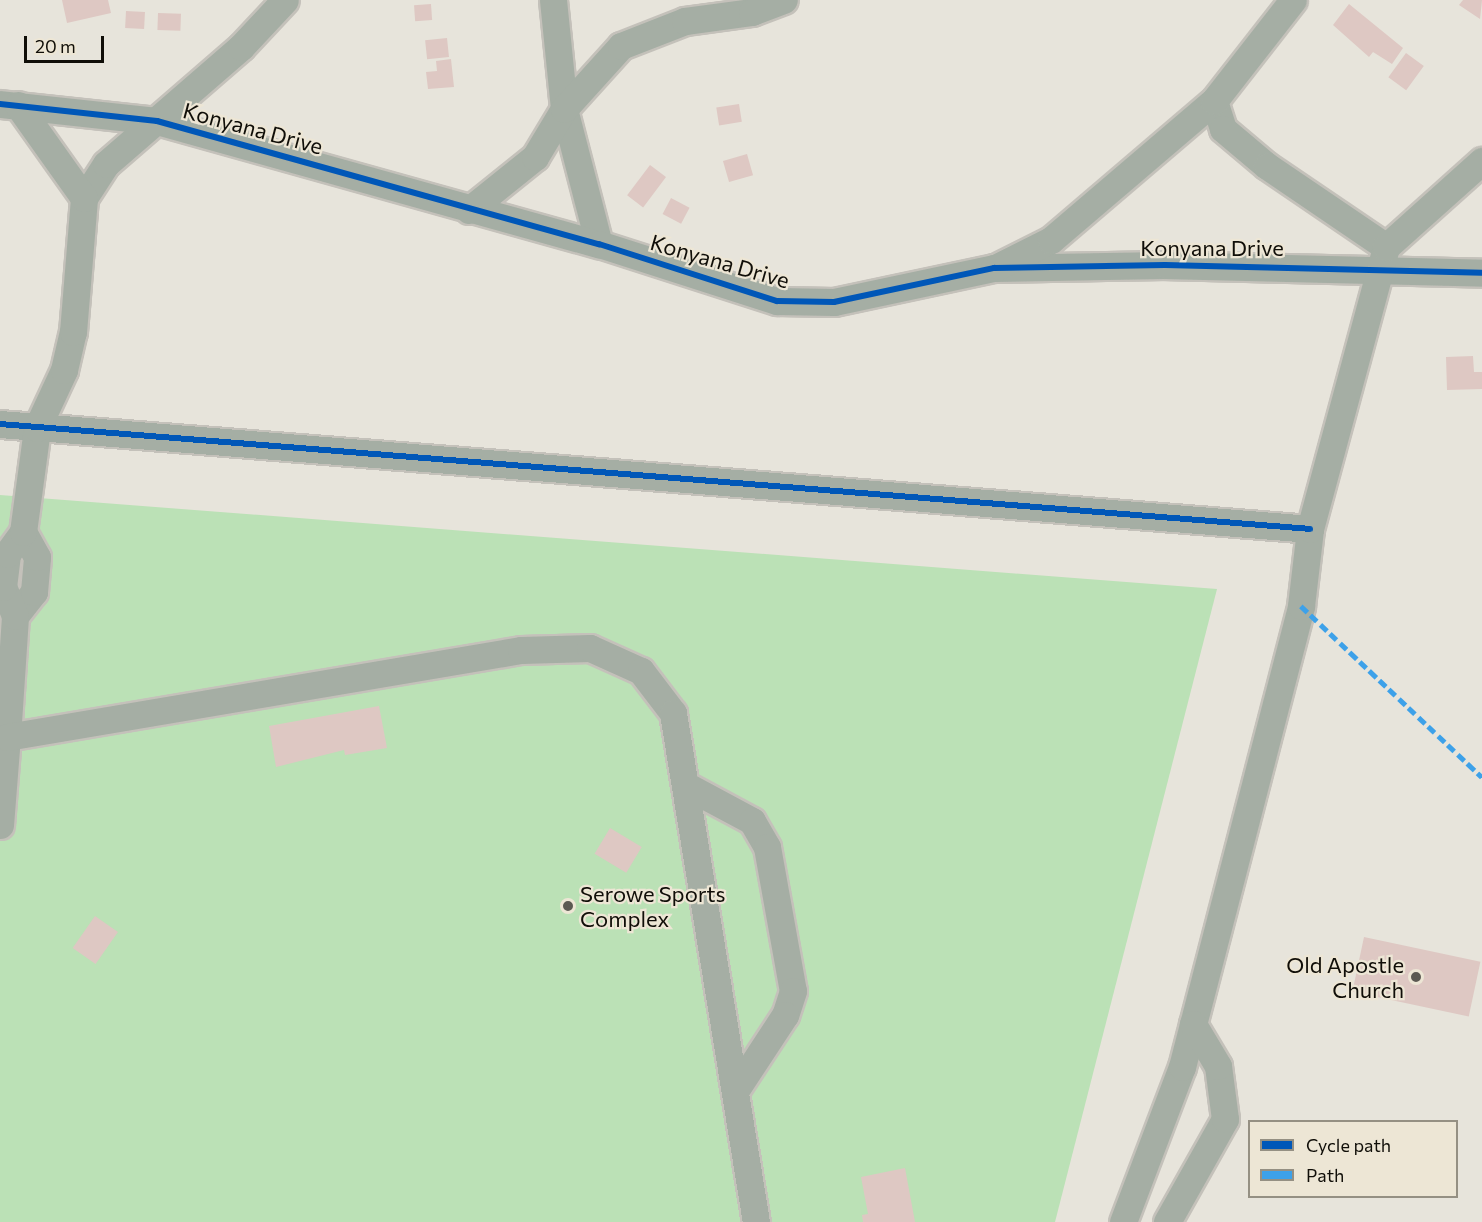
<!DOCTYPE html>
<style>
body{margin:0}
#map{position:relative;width:1482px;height:1222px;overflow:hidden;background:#e7e4db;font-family:Commissioner,sans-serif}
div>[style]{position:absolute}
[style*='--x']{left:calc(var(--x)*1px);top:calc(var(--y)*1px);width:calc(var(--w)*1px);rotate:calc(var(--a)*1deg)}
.green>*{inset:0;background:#bbe1b6}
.building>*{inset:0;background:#dec8c3;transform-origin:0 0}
.roads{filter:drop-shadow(2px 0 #c4c1ba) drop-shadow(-2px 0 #c4c1ba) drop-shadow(0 2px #c4c1ba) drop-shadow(0 -2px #c4c1ba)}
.minor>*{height:27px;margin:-13.5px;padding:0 13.5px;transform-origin:13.5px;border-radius:13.5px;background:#a5aea4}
.quiet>*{height:4.5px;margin-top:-2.25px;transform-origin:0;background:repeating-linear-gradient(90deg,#3da1e9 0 9px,transparent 0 13.5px)}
.cycleway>*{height:6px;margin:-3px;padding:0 3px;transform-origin:3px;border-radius:3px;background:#0057b8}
.dots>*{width:16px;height:16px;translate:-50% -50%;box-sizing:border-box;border:3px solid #ede6d5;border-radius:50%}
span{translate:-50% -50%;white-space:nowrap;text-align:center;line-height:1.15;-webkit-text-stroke:4.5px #ede6d5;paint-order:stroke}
.street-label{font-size:22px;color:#100e08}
.poi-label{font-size:22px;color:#100e08}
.left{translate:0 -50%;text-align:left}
.right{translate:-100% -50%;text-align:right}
.legend{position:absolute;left:1248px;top:1120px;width:210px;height:78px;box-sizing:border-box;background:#ede6d5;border:2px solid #959083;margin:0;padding:8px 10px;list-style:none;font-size:18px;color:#100e08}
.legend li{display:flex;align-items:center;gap:12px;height:30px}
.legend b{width:30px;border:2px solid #959083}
.scale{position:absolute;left:24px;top:36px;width:80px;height:27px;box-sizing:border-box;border:3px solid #100e08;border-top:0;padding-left:8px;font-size:18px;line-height:21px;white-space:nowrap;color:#100e08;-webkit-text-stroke:4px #ede6d5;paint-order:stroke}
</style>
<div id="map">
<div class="green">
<i style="clip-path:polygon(0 495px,1217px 589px,1055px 1222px,0 1222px)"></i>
</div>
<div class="building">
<i style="clip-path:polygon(62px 0,108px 0,111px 13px,67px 23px)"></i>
<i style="clip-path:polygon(1463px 0,1482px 0,1480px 19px,1459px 5px)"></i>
<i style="left:431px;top:4px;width:16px;height:17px;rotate:86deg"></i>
<i style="clip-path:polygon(1349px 4px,1403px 48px,1392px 64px,1373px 52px,1369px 57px,1333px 25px)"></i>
<i style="left:126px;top:11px;width:19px;height:17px;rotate:3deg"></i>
<i style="left:158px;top:13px;width:23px;height:17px;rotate:2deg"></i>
<i style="left:447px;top:38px;width:19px;height:22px;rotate:84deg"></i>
<i style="left:1406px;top:53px;width:22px;height:30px;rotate:36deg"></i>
<i style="clip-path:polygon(451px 59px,454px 87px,428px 89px,426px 72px,437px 71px,436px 61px)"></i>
<i style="left:739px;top:104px;width:18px;height:23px;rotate:81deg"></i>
<i style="left:747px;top:154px;width:22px;height:25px;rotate:74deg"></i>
<i style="left:650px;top:165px;width:20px;height:38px;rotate:37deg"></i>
<i style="left:671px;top:198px;width:21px;height:18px;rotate:28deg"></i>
<i style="clip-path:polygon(1473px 356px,1474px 372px,1482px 372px,1482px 389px,1447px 390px,1446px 357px)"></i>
<i style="clip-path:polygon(379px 706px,387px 748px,345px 755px,344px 750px,276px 767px,269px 726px)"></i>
<i style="left:610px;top:828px;width:37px;height:30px;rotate:31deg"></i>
<i style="left:95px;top:916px;width:28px;height:39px;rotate:35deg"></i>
<i style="left:1364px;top:937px;width:119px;height:56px;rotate:12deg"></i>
<i style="clip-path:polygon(905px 1168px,915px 1222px,863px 1222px,862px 1215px,868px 1214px,861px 1177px)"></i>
</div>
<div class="roads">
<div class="minor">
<i style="--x:553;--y:0;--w:110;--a:84.2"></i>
<i style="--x:564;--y:109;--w:139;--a:75.5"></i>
<i style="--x:1214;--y:101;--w:29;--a:72"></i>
<i style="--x:1223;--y:129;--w:57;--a:40.1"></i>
<i style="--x:1267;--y:166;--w:144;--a:34.2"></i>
<i style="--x:0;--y:104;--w:158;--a:6.2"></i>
<i style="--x:157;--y:121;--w:459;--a:15.6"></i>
<i style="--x:599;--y:244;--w:187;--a:17.8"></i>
<i style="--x:777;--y:301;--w:57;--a:1"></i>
<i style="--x:834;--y:302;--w:164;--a:-12"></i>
<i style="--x:994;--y:268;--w:171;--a:-1"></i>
<i style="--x:1165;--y:265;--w:317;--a:1.4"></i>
<i style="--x:84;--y:198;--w:40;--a:-57.1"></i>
<i style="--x:106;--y:164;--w:179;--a:-40.9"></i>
<i style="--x:241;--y:47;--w:64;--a:-46.9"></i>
<i style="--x:469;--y:210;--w:85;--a:-38.8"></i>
<i style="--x:535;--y:157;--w:56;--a:-58.9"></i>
<i style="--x:564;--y:109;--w:85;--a:-47.9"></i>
<i style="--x:621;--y:46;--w:69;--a:-21.3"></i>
<i style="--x:685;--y:21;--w:68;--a:-7.7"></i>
<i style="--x:752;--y:12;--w:34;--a:-21"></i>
<i style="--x:999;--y:266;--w:58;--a:-26.6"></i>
<i style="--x:1051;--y:240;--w:214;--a:-40.5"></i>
<i style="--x:1214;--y:101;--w:128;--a:-52"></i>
<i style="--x:0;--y:424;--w:1314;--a:4.58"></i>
<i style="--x:15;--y:616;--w:31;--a:-52"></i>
<i style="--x:34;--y:592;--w:35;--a:-85"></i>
<i style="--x:37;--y:557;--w:29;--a:-119"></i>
<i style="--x:0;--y:737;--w:7;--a:0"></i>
<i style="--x:7;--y:737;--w:121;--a:-86.2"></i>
<i style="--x:15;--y:616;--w:31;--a:-112"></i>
<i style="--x:3;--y:587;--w:33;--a:-83"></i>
<i style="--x:7;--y:554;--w:27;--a:-54"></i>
<i style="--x:23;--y:532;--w:105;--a:-82.3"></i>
<i style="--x:37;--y:428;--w:64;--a:-65"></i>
<i style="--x:64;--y:370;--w:39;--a:-77"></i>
<i style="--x:73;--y:332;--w:134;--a:-85.3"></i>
<i style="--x:84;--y:198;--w:114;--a:-125.4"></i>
<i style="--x:685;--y:785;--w:76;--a:28.2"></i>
<i style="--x:752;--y:821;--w:30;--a:60"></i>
<i style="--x:767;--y:847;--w:146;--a:79.8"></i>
<i style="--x:793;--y:991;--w:25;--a:108"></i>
<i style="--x:785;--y:1015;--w:91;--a:123.3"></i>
<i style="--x:0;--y:825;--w:88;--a:-85.5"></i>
<i style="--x:7;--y:737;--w:521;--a:-9.61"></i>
<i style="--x:521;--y:650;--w:69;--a:-1.7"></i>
<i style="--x:590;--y:648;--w:56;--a:24.3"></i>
<i style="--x:641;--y:671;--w:53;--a:52.7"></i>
<i style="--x:673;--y:713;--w:516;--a:80.74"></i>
<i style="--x:1123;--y:1222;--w:166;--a:-69.2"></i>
<i style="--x:1182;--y:1067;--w:476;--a:-75.5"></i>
<i style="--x:1301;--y:606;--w:78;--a:-83.3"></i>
<i style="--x:1310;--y:529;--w:292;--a:-74.9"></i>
<i style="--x:1386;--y:247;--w:129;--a:-41.9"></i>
<i style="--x:1167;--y:1222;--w:118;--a:-60.6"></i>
<i style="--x:1225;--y:1119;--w:53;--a:-97.5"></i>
<i style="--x:1218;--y:1066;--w:49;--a:-120.8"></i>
</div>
</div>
<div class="quiet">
<i style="--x:1301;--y:606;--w:249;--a:43.4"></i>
</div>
<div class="cycleway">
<i style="--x:0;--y:104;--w:158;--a:6.2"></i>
<i style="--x:157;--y:121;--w:459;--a:15.6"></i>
<i style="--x:599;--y:244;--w:187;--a:17.8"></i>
<i style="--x:777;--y:301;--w:57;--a:1"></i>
<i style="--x:834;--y:302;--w:164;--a:-12"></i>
<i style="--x:994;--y:268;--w:171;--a:-1"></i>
<i style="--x:1165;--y:265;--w:317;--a:1.4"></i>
<i style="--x:0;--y:424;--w:1314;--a:4.58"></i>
</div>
<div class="dots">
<i style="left:568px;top:906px;background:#5b5952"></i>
<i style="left:1416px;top:977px;background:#5b5952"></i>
</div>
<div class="street-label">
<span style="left:253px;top:128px;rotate:15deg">Konyana Drive</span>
<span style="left:1212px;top:248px">Konyana Drive</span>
<span style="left:720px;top:261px;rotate:16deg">Konyana Drive</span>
</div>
<div class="poi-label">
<span class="left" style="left:580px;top:906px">Serowe Sports<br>Complex</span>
<span class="right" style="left:1404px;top:977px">Old Apostle<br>Church</span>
</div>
<ul class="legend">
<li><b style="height:8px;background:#0057b8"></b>Cycle path</li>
<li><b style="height:8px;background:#3da1e9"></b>Path</li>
</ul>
<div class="scale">20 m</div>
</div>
